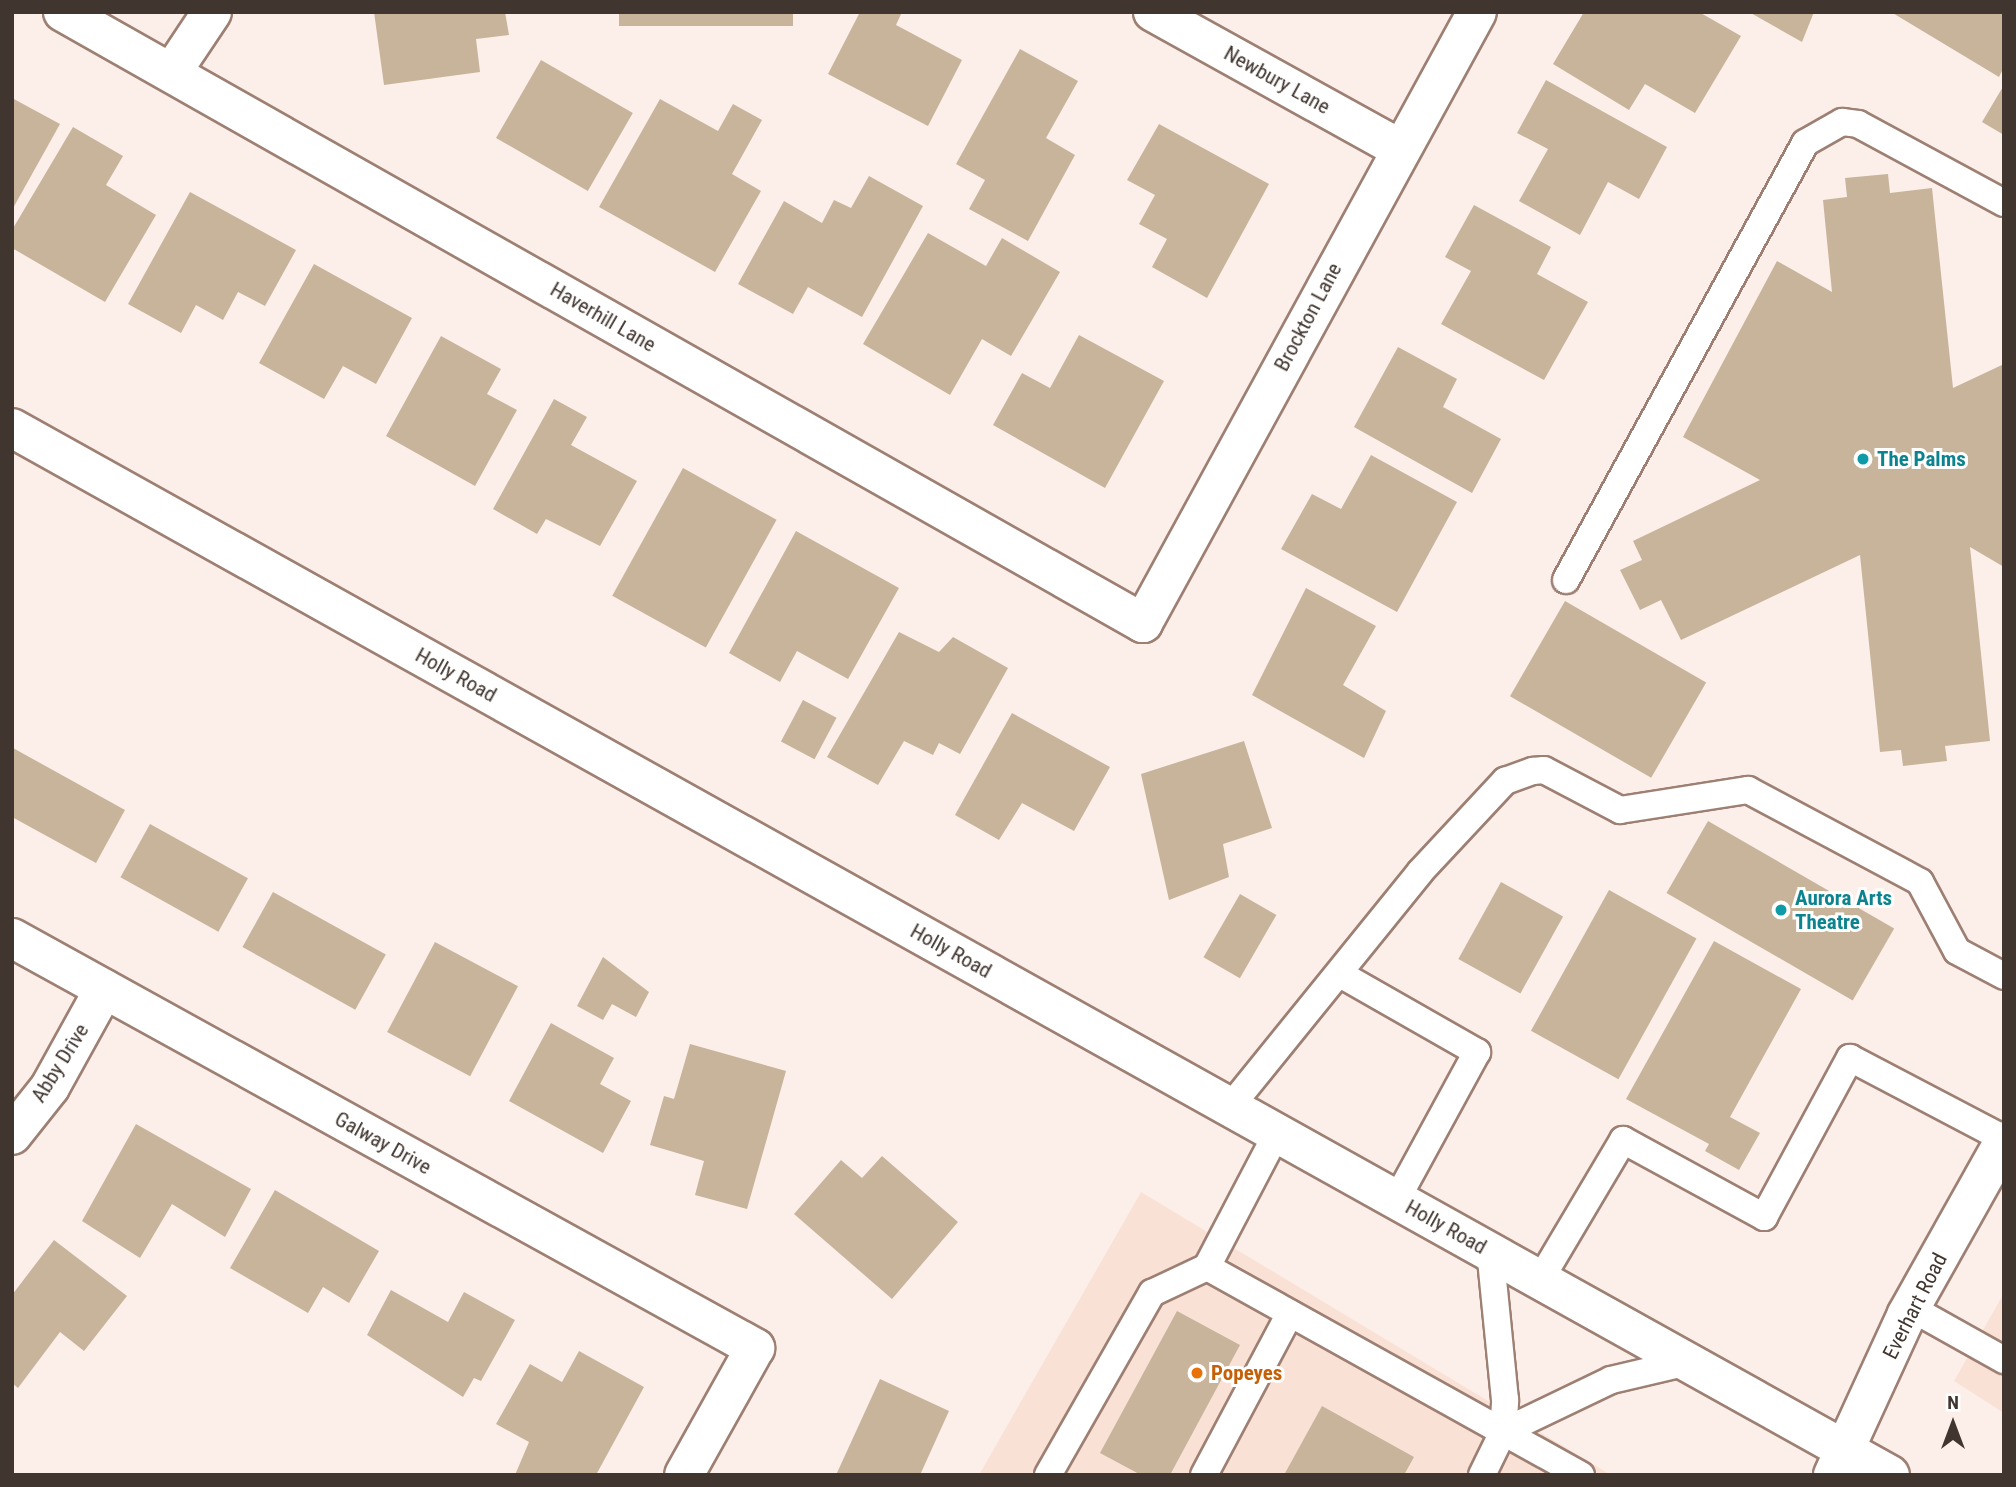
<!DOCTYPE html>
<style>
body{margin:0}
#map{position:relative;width:2016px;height:1487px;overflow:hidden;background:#fcefe9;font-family:"Roboto Condensed",sans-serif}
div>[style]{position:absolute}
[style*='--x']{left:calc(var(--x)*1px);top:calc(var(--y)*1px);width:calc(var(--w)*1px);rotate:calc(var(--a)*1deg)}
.built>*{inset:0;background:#f9e1d6}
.building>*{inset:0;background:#c7b49b;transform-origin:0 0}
.roads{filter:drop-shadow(2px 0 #9d8073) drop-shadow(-2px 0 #9d8073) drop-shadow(0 2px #9d8073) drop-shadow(0 -2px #9d8073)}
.lane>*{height:26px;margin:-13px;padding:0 13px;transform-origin:13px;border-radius:13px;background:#fff}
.street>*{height:38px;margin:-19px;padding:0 19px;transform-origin:19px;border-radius:19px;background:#fff}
.secondary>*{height:38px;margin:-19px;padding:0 19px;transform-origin:19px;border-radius:19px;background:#fff}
.dots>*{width:19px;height:19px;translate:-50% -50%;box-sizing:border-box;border:4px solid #fff;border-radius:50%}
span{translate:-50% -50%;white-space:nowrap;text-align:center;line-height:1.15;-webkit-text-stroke:6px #fff;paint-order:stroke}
.street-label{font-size:21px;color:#41352f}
.culture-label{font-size:21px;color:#0d838f;font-weight:700}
.left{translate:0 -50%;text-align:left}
.food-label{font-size:21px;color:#c56008;font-weight:700}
.frame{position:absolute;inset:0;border:14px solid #41352f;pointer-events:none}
.north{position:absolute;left:1918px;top:1389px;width:70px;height:70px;-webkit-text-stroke:5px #fff;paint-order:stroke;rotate:0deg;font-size:19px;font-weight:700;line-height:28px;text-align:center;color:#41352f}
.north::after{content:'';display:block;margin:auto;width:24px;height:32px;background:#41352f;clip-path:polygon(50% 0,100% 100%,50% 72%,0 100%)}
</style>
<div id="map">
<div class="built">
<i style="clip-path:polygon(1141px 1192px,1611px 1475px,979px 1475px)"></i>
<i style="clip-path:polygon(2004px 1293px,2004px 1413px,1954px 1381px)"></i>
</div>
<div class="building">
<i style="clip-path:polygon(374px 12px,505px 12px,509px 35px,476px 39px,480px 72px,384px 85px)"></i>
<i style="left:619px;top:12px;width:174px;height:14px"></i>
<i style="clip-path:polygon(860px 12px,902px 12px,896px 25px,962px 60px,928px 126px,828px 74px)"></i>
<i style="clip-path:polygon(1584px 12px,1699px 12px,1741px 36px,1695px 113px,1645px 84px,1629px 110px,1553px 64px)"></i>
<i style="clip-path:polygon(1749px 12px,1814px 12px,1802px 42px)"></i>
<i style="clip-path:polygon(1891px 12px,2004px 12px,2004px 67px,1999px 77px)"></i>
<i style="clip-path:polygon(1020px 49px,1078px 81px,1046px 138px,1075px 155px,1028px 241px,969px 209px,985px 180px,956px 164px)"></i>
<i style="left:541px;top:60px;width:106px;height:90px;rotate:30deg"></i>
<i style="clip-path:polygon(1546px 80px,1667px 147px,1639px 199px,1608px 182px,1580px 235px,1519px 201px,1548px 149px,1517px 133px)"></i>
<i style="clip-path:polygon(2004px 85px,2004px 135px,1982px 122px)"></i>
<i style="clip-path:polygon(12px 98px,60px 124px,12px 210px)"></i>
<i style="clip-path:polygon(660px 99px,718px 131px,733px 104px,762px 120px,732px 174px,761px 191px,715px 272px,599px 207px)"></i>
<i style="clip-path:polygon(1159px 124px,1269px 184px,1207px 298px,1152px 267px,1167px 239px,1139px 224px,1155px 195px,1127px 180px)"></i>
<i style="clip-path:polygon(73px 127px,123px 156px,106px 185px,156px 215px,105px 302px,12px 248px,12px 230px)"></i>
<i style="clip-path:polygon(1888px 174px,1890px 193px,1932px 188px,1953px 388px,2004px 364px,2004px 567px,1970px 547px,1990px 741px,1945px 746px,1947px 761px,1903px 766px,1901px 750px,1880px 752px,1860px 555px,1681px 640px,1661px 600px,1640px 610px,1620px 570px,1642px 560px,1633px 541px,1760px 480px,1683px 437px,1777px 261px,1832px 292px,1823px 200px,1847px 197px,1845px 178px)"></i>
<i style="clip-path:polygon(869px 176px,923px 206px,862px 317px,808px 287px,793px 314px,738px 284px,784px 201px,822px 223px,834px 200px,851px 208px)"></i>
<i style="clip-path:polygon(190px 192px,296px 250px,265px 306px,238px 292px,223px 320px,196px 305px,181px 333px,128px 304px)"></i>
<i style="clip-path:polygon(1474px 205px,1551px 247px,1537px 274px,1588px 302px,1544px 380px,1441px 324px,1471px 271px,1445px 257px)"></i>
<i style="clip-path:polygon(928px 233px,986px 266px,1002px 238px,1060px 272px,1011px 356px,982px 339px,950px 395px,863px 344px)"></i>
<i style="clip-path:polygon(314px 264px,412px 318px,376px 384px,343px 366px,324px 399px,259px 363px)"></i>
<i style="clip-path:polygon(1079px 335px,1164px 381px,1105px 488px,993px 425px,1022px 373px,1050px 388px)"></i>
<i style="clip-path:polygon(441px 336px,501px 369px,487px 394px,517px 410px,475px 486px,386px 436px)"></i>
<i style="clip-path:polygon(1398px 347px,1457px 379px,1443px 407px,1501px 439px,1472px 493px,1354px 427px)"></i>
<i style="clip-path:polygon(554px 399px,587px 417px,571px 445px,637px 481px,600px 546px,546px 519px,537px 534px,493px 509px)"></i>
<i style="clip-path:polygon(1371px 455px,1457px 502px,1397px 612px,1281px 549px,1312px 494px,1341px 509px)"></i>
<i style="left:683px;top:468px;width:107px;height:146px;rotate:29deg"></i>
<i style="clip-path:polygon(796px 531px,899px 588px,848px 679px,797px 651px,780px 682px,729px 653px)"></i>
<i style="clip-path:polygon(1306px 588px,1376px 626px,1343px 685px,1386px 711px,1364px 758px,1252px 695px)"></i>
<i style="left:1565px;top:601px;width:163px;height:110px;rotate:30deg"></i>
<i style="clip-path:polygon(899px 632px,939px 652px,953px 637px,1008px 668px,960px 754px,939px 743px,933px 755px,904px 741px,878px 785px,827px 757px)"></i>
<i style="left:803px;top:700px;width:38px;height:47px;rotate:28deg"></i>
<i style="clip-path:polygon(1012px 713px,1110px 767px,1074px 831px,1022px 803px,999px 840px,955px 815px)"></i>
<i style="clip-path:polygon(1244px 741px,1272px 828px,1223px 844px,1229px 877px,1169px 900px,1141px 774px)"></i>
<i style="clip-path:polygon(13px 748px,125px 810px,96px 863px,12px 817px)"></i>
<i style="left:1708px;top:821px;width:215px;height:83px;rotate:30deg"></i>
<i style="left:150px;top:824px;width:112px;height:61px;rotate:29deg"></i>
<i style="left:1501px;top:882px;width:71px;height:88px;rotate:29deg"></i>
<i style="left:1609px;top:890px;width:100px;height:161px;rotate:29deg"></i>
<i style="left:273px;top:892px;width:129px;height:63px;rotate:29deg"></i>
<i style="left:1240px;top:894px;width:42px;height:73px;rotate:30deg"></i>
<i style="clip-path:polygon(1714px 941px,1801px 989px,1730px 1117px,1760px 1133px,1739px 1170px,1705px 1151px,1709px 1144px,1626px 1099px)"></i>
<i style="left:435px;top:942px;width:94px;height:102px;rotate:28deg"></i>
<i style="clip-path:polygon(603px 957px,649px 992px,636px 1017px,612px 1004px,603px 1020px,577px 1006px)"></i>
<i style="clip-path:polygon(551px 1023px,614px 1058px,600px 1084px,631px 1101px,603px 1153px,509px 1101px)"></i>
<i style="clip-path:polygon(690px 1044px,786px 1071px,747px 1209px,695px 1195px,704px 1161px,650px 1145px,664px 1096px,674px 1099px)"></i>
<i style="clip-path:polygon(136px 1124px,251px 1189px,225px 1237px,172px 1204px,140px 1258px,82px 1221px)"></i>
<i style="clip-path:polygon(882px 1156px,958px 1222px,892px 1299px,794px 1214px,841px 1160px,862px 1178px)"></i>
<i style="clip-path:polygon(275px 1190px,379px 1251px,349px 1303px,323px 1287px,308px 1313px,230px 1268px)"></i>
<i style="clip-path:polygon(54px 1240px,127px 1296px,84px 1351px,60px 1332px,18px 1388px,12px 1383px,12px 1295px)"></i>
<i style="clip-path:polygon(391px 1290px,448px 1322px,464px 1292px,515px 1320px,481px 1381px,474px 1378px,463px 1397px,367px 1335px)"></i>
<i style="clip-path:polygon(1177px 1311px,1240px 1345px,1170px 1475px,1141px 1475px,1100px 1453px)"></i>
<i style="clip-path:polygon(579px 1351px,644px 1387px,596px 1475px,515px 1475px,529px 1442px,496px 1424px,530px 1364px,562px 1382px)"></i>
<i style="clip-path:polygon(880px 1379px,949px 1411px,920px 1475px,836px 1475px)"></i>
<i style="clip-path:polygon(1322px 1406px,1414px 1457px,1404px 1475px,1284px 1475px)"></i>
</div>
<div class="roads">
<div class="lane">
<i style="--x:1566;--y:580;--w:498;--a:-61.3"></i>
<i style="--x:1805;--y:143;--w:43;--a:-29.6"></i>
<i style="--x:1842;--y:122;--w:16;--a:7"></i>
<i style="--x:1858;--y:124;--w:166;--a:28.4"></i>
<i style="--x:1340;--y:974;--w:158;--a:29.7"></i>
<i style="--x:1477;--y:1052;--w:167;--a:118.6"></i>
<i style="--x:1230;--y:1107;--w:302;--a:-51"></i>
<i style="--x:1420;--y:872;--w:125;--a:-47"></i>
<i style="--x:1505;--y:781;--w:30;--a:-20"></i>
<i style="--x:1533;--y:771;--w:11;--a:-5"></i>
<i style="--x:1544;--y:770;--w:86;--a:27.8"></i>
<i style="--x:1620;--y:810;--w:130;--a:-8.9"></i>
<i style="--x:1748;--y:790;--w:195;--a:28.1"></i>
<i style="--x:1920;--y:882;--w:78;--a:61.8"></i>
<i style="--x:1957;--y:951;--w:53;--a:28"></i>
<i style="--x:1277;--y:1133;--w:151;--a:117.6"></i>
<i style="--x:1207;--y:1267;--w:428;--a:29.1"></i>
<i style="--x:1540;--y:1280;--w:163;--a:-59.3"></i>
<i style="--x:1623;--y:1140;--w:161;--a:28.6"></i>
<i style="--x:1764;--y:1217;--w:181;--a:-61.6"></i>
<i style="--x:1850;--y:1058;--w:174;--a:27.7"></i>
<i style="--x:1911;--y:1308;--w:107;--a:29.2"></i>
<i style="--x:1503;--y:1432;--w:120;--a:-25.7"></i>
<i style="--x:1611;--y:1380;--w:79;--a:-13.2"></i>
<i style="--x:1048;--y:1475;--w:210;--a:-60.3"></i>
<i style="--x:1152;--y:1293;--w:61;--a:-25.3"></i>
<i style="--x:1204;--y:1475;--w:183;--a:-62"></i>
<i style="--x:1482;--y:1475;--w:48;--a:-64"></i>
<i style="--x:1503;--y:1432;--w:32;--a:-86"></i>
<i style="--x:1505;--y:1400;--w:150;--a:-95.7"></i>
</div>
<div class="street">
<i style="--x:63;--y:12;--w:1241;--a:29.5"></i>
<i style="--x:1143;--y:623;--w:696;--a:-61.34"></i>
<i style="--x:1153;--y:12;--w:282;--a:29"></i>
<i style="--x:172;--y:72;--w:72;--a:-56.3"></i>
<i style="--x:12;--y:938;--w:849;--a:28.89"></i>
<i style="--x:755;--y:1348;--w:145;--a:119.2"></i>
<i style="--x:12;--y:1135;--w:61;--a:-51.6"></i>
<i style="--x:50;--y:1087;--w:112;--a:-61.1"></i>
</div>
<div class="secondary">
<i style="--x:12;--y:428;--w:2150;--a:29.14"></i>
<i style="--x:1833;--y:1475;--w:177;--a:-65.3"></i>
<i style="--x:1907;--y:1314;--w:198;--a:-60.7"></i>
</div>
</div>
<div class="dots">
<i style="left:1863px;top:459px;background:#0f9aa8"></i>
<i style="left:1781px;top:910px;background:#0f9aa8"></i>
<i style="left:1197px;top:1373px;background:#e8710a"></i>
</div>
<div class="street-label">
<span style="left:1277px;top:80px;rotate:29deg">Newbury Lane</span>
<span style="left:603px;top:317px;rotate:30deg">Haverhill Lane</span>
<span style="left:1308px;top:317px;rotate:-62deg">Brockton Lane</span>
<span style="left:456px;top:675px;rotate:29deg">Holly Road</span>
<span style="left:951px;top:951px;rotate:29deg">Holly Road</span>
<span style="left:60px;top:1063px;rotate:-58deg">Abby Drive</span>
<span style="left:383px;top:1143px;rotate:29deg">Galway Drive</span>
<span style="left:1446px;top:1227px;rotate:29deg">Holly Road</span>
<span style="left:1915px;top:1306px;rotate:-63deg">Everhart Road</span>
</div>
<div class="culture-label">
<span class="left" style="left:1877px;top:459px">The Palms</span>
<span class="left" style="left:1795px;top:910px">Aurora Arts<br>Theatre</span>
</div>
<div class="food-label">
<span class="left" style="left:1211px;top:1373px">Popeyes</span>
</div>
<div class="frame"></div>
<div class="north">N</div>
</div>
